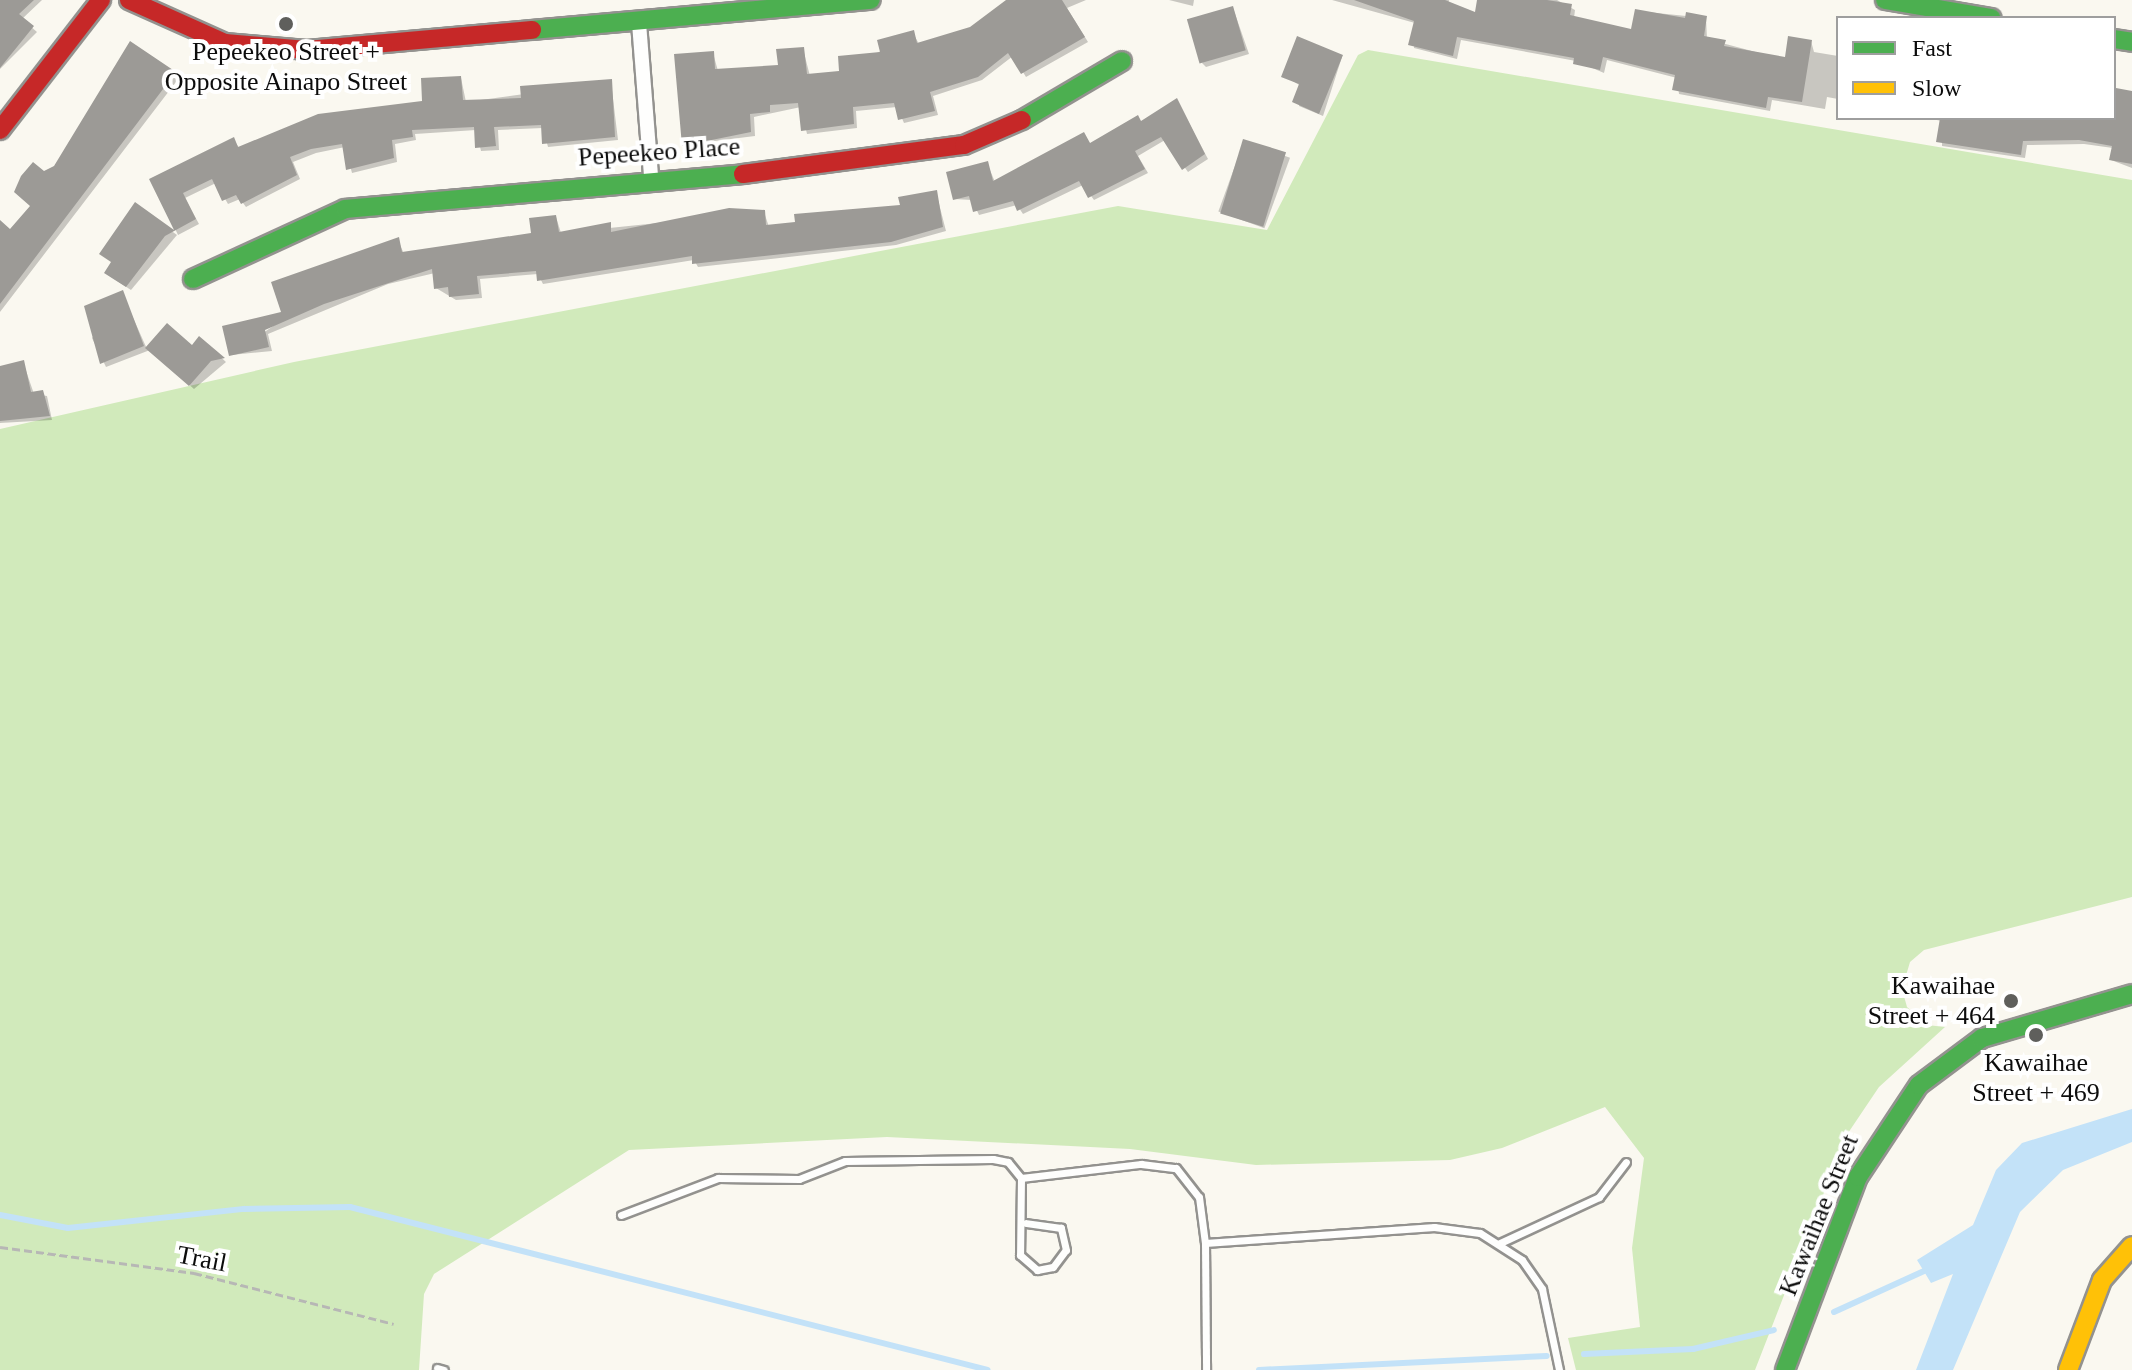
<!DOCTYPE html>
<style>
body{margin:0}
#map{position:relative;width:2132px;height:1370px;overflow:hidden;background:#faf8f0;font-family:Georgia,serif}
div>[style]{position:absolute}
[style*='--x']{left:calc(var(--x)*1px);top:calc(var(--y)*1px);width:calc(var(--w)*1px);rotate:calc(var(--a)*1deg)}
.forest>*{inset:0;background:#d1eabb}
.water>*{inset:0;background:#c3e2f8}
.shadow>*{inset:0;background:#0003;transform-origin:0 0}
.stream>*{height:6px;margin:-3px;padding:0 3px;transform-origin:3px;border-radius:3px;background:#c3e2f8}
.building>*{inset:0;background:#9c9a96;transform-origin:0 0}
.path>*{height:3px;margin-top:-1.5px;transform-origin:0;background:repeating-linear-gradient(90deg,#b7b7b5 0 8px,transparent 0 12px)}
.roads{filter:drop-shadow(2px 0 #93928f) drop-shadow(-2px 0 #93928f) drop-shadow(0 2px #93928f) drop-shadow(0 -2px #93928f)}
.lane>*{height:7px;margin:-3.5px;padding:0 3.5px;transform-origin:3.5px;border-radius:3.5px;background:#fefefd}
.street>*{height:14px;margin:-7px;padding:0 7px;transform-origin:7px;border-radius:7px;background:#fefefd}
.fast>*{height:18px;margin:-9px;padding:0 9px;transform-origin:9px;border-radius:9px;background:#4caf50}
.slow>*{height:18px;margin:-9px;padding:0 9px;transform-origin:9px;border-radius:9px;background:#ffc107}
.jam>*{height:18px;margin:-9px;padding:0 9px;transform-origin:9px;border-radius:9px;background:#c62828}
.dots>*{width:22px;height:22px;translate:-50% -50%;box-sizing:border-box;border:4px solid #fff;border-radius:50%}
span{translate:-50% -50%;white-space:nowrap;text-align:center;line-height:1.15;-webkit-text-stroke:8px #fff;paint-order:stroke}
.poi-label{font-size:26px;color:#0c0c0c}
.right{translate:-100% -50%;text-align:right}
.street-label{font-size:26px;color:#0c0c0c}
.legend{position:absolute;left:1836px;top:16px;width:280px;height:104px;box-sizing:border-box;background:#fff;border:2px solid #9e9e9e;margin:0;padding:10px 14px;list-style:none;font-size:24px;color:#0c0c0c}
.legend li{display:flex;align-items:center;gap:16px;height:40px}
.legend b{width:40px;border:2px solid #9e9e9e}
</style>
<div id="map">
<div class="forest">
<i style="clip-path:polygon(1368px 50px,2132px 180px,2132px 897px,1924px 950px,1910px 962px,1902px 989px,1907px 1007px,1927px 1025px,1945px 1027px,1879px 1087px,1846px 1136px,1755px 1370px,1576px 1370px,1568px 1338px,1640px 1327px,1632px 1248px,1644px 1158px,1605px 1107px,1502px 1148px,1450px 1160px,1256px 1165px,1130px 1149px,887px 1137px,629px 1150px,434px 1274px,424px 1294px,419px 1370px,0 1370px,0 429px,294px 362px,1118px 206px,1267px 230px,1358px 55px)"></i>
</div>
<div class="water">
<i style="clip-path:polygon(2132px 1109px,2132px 1142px,2063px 1170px,2020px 1212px,1953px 1370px,1916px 1370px,1953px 1274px,1931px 1283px,1917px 1260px,1973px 1225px,1996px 1170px,2022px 1143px)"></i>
</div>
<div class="shadow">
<i style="clip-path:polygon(0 0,42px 0,22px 19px,37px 32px,0 69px)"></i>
<i style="clip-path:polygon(1010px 0,1086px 0,1067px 8px,1088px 42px,1026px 77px,1013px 56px,982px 80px,933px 96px,938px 115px,904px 123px,897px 107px,856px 111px,857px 128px,807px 134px,801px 107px,754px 117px,755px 136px,683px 145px,713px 53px,718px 71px,780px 67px,803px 49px,810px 76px,841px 73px,913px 33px,919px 44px,971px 28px)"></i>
<i style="clip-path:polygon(1169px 0,1194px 0,1193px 6px)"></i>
<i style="clip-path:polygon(1332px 0,1449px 0,1448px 7px,1477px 15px,1496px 0,1557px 0,1575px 10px,1574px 18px,1632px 31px,1637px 11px,1706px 18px,1707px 39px,1786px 60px,1811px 41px,1814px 52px,1838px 56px,1838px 99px,1827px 97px,1825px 109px,1772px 100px,1770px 111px,1679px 94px,1677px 78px,1607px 60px,1604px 73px,1576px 61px,1461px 40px,1457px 59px,1414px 48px,1415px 23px)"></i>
<i style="clip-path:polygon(1233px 8px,1249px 54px,1206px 67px,1202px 63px)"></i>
<i style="clip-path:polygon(130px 44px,179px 78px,0 312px,0 223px,10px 232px,33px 206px,44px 174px,55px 168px)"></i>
<i style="clip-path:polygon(1342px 57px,1323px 116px,1299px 106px,1301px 86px,1284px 76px)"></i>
<i style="clip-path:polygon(461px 78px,466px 102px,611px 82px,618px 140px,548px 147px,543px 128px,498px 130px,499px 150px,481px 151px,476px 130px,415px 134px,416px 140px,395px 144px,397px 162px,352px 173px,345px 147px,316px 153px,293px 162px,300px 179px,246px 207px,240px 199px,228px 204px,216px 183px,185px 198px,199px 224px,178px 235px,152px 180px,233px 139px,240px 149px,424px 102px)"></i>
<i style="clip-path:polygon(2118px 90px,2132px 93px,2132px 168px,2111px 160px,2113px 148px,2084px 144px,2027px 145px,2025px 158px,1942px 146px,1942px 121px,1926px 118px,2114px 118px)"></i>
<i style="clip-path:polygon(1177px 100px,1208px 159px,1188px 172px,1165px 140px,1138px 156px,1148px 173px,1094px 200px,1083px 185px,1023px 214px,1017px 205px,979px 215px,972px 200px,954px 199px,987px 163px,995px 182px,1084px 135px,1091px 145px,1142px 123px)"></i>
<i style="left:1244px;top:141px;width:49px;height:75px;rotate:20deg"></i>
<i style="clip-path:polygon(936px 192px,946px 231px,896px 245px,698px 267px,694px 260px,543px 284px,538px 274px,480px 279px,482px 298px,456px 300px,436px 288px,435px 273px,388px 284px,268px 334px,272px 351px,231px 355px,398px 240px,404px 254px,534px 235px,556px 217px,561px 233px,764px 212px,769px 227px,902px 207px)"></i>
<i style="clip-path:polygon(136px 205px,177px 235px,131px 290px,111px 277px)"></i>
<i style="clip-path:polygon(122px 293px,147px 349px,192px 347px,200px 338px,226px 362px,194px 389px,150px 350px,106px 367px,92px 338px)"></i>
<i style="clip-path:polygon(23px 362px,34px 394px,47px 396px,52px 420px,0 423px,0 368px)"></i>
</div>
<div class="stream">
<i style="--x:0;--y:1215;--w:69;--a:10.8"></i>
<i style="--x:68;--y:1228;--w:177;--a:-6.2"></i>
<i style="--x:244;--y:1209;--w:106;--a:-1.1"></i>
<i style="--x:350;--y:1207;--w:658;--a:14.33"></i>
<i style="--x:1834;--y:1312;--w:99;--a:-24.5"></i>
<i style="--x:1584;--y:1354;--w:109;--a:-2.6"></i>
<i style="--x:1693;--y:1349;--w:83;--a:-13.2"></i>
<i style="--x:1259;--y:1370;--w:288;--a:-2.8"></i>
</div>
<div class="building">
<i style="clip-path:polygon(0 0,34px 0,19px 14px,34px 26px,0 68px)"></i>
<i style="clip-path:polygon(1006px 0,1062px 0,1085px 37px,1021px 74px,1008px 53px,978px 77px,930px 92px,935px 111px,898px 120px,894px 103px,853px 107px,854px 124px,801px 131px,798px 103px,770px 105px,770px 112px,750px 114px,751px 132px,682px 146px,674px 54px,714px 51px,715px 69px,778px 65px,776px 49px,804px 47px,807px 74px,839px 71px,838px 56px,880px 52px,877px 40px,914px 30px,917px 43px,970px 27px)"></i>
<i style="clip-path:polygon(1354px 0,1445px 0,1475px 12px,1477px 0,1547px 0,1572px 4px,1570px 15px,1631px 29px,1635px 9px,1685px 18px,1686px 12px,1707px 16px,1704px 36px,1726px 40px,1724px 46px,1785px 57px,1788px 36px,1812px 40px,1802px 102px,1768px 97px,1766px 108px,1672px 90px,1675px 75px,1603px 57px,1600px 70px,1573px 64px,1574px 58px,1457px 37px,1453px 56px,1408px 45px,1414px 21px)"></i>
<i style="left:1233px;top:6px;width:46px;height:48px;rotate:74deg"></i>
<i style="clip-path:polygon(1297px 36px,1343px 55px,1319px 114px,1292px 102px,1299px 84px,1281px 77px)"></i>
<i style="clip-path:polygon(130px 41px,176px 72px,0 304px,0 220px,10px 229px,30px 206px,14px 192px,21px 176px,33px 162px,44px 171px,54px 166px)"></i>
<i style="clip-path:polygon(461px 76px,463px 100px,521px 98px,520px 86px,612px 79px,615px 137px,542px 144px,541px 125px,494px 127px,496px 146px,475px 148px,474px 127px,412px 130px,413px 137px,392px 140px,394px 158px,346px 170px,342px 144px,311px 149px,290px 157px,297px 175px,241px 204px,236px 195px,222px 201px,212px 179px,183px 193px,196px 219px,165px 236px,126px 287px,104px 273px,111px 262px,99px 254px,135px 202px,174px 230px,149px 179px,234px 137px,238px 147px,318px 114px,422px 101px,421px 78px)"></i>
<i style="clip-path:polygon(2116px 88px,2132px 91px,2132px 164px,2109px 160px,2112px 146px,2079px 140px,2023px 141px,2021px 155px,1936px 142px,1940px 118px,2114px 118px)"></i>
<i style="clip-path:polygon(1177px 98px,1205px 154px,1182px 170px,1161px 137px,1135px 151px,1145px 169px,1088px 198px,1079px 181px,1017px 211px,1013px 201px,973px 212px,969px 196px,953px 200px,946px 172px,988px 161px,993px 181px,1084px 132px,1090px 143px,1138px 115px,1141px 121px)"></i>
<i style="left:1243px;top:139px;width:45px;height:78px;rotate:17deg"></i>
<i style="clip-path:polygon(937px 190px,943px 227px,891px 242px,692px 264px,692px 256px,537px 281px,536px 271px,477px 276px,479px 294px,449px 297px,448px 287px,434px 289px,432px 269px,324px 304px,265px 330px,269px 347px,229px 356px,222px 326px,281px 312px,271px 282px,399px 237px,402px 252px,531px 233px,529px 218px,556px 215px,559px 232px,611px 222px,611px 232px,729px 208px,765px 210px,766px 225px,795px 222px,794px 214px,900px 205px,898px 197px)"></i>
<i style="clip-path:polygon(123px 290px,144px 346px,100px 364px,84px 306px)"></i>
<i style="clip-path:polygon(167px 323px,192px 345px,199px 336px,225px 358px,211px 361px,189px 386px,145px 348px)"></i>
<i style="clip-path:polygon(24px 360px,31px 392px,43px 390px,50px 416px,0 421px,0 366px)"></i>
</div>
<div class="path">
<i style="--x:0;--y:1247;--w:196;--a:7.6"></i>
<i style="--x:194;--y:1273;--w:206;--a:14.3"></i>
</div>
<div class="roads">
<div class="lane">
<i style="--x:1021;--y:1178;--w:121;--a:-6.7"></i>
<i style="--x:1141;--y:1164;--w:35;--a:7"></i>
<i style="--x:1176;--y:1168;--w:37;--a:52"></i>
<i style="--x:1199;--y:1197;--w:46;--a:82.6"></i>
<i style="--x:1205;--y:1243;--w:230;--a:-4"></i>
<i style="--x:1434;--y:1227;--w:46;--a:7.4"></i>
<i style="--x:1480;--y:1233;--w:50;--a:32.7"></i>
<i style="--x:1522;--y:1260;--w:35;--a:55"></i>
<i style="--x:1542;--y:1289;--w:83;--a:78.1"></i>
<i style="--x:621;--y:1215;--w:104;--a:-20.9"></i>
<i style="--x:718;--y:1178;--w:81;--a:0.7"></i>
<i style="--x:799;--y:1179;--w:49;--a:-21.4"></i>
<i style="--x:845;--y:1161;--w:148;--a:-0.8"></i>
<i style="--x:993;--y:1159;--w:15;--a:11"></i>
<i style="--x:1008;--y:1162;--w:21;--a:51"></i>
<i style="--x:1021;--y:1178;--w:77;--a:90.7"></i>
<i style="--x:1020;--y:1255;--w:23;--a:41"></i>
<i style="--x:1037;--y:1270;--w:16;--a:-11"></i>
<i style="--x:1053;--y:1267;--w:21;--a:-53"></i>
<i style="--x:1066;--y:1250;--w:23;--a:-103"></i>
<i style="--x:1061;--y:1228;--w:35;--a:-172"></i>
<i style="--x:1205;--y:1243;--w:127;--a:89.5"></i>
<i style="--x:1500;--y:1243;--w:109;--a:-24.9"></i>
<i style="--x:1599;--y:1197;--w:44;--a:-52.4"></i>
<i style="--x:437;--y:1368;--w:7;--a:16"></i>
</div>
<div class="street">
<i style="--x:639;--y:23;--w:154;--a:85.5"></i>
</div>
<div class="fast">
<i style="--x:1885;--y:0;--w:108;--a:9.6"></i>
<i style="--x:532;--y:30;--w:340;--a:-5.1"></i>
<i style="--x:2114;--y:39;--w:18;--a:9"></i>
<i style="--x:1022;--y:120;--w:116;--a:-30.5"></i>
<i style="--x:193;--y:279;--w:167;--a:-24.7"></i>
<i style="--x:345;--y:209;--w:400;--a:-5"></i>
<i style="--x:1785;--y:1370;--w:206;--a:-69.3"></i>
<i style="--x:1858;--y:1177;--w:110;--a:-56.5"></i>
<i style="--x:1919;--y:1085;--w:79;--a:-36.7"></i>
<i style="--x:1982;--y:1038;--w:156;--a:-16.3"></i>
</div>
<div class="slow">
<i style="--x:2068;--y:1370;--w:96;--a:-69.3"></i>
<i style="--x:2102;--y:1280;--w:45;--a:-48.6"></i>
</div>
<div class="jam">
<i style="--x:129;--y:0;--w:105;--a:24.1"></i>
<i style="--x:225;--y:43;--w:82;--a:4.9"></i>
<i style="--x:307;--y:50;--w:226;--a:-5.1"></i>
<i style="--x:0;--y:130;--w:165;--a:-52.2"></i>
<i style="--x:743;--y:174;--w:223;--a:-7.5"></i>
<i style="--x:964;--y:145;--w:63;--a:-23.3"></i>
</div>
</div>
<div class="dots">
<i style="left:286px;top:24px;background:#5f5f5c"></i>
<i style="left:2011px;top:1001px;background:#5f5f5c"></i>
<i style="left:2036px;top:1035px;background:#5f5f5c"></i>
</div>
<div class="poi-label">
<span style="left:286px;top:67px">Pepeekeo Street +<br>Opposite Ainapo Street</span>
<span class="right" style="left:1995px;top:1001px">Kawaihae<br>Street + 464</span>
<span style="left:2036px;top:1078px">Kawaihae<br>Street + 469</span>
</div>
<div class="street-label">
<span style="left:659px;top:152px;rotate:-4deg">Pepeekeo Place</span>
<span style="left:1819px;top:1215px;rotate:-68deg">Kawaihae Street</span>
<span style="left:202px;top:1259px;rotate:11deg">Trail</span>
</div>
<ul class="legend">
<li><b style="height:10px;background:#4caf50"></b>Fast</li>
<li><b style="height:10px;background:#ffc107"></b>Slow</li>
</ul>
</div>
